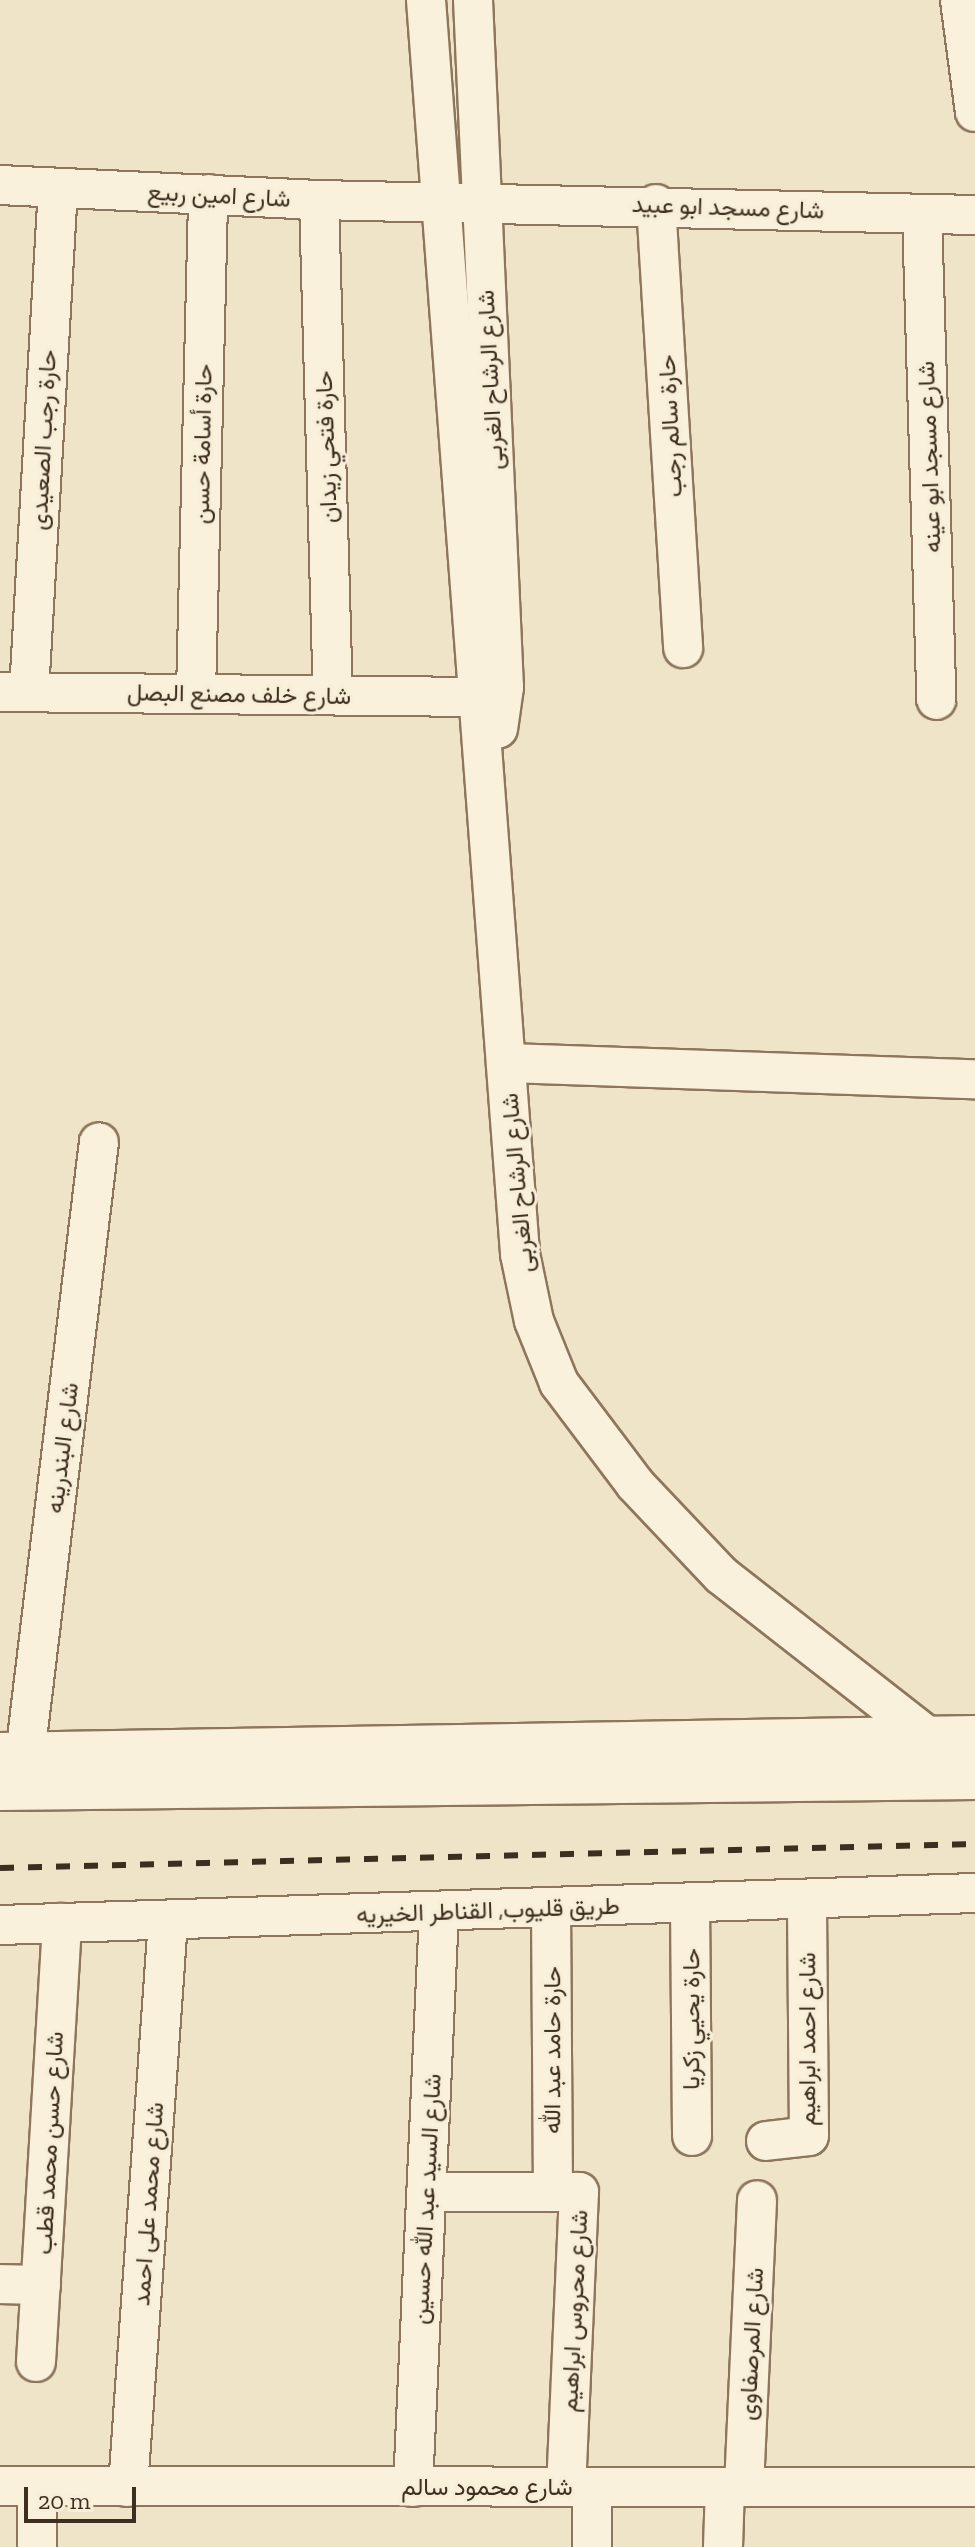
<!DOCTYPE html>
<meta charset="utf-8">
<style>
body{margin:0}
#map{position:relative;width:975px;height:2547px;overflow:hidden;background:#f0e4c8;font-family:"Zilla Slab",Vazirmatn,serif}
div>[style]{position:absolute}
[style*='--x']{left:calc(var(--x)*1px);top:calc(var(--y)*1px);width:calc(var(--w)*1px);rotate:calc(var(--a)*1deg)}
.roads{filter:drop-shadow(2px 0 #8d765c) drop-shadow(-2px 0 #8d765c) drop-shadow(0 2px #8d765c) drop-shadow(0 -2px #8d765c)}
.street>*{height:38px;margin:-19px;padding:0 19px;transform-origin:19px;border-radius:19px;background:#faf1dc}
.secondary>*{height:44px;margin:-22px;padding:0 22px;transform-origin:22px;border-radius:22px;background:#faf1dc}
.rail>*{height:6px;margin-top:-3px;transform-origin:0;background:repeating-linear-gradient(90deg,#3d2e20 0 14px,transparent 0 28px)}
span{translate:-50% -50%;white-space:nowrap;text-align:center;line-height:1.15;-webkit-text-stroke:6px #f7eed8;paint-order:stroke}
.street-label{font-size:24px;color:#3d2e20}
.scale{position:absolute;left:24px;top:2487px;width:112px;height:36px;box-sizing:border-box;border:4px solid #3d2e20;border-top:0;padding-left:10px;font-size:24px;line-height:28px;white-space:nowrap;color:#3d2e20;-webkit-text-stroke:6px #f7eed8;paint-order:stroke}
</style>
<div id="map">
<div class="roads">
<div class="street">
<i style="--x:426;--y:0;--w:1258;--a:85.71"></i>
<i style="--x:520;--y:1254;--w:68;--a:78.2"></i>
<i style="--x:534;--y:1321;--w:67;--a:68"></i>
<i style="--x:559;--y:1383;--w:126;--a:53"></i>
<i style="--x:635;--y:1484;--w:125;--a:46.6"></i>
<i style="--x:721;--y:1575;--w:266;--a:38"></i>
<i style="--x:931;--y:1739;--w:17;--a:77"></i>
<i style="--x:473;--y:0;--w:688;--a:87.42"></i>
<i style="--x:504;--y:687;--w:42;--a:98.1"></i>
<i style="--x:960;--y:0;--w:113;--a:82.4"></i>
<i style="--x:0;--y:185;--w:319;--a:2.7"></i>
<i style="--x:319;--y:200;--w:656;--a:1.31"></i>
<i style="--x:319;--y:200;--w:495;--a:88.4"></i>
<i style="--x:656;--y:204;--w:445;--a:86.5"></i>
<i style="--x:922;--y:214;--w:486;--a:88.3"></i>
<i style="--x:0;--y:692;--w:479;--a:0.6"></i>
<i style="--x:29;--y:692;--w:505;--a:-86.71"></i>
<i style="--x:196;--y:693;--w:499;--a:-88.6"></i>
<i style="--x:506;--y:1063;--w:469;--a:2"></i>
<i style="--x:25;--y:1755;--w:617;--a:-83.12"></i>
<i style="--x:690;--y:1903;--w:233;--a:89.5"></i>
<i style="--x:551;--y:1907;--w:285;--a:89.6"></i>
<i style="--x:0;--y:1925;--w:976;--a:-1.88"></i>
<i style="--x:766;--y:2141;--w:43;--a:-6.6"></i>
<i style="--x:809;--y:2136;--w:237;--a:-90.5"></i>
<i style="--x:426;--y:2192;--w:153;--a:0"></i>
<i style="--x:579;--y:2192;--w:295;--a:92.5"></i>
<i style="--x:0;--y:2284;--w:41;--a:1.4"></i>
<i style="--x:36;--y:2362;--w:440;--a:-86.6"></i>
<i style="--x:0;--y:2486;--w:975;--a:0.06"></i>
<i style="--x:128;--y:2487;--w:567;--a:-85.96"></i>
<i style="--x:413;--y:2487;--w:576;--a:-87.41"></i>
<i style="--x:744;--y:2487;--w:287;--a:-87.4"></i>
<i style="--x:37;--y:2547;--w:61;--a:-90"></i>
<i style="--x:592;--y:2547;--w:60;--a:-90"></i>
<i style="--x:723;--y:2547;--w:60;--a:-88.1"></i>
</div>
<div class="secondary">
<i style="--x:0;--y:1755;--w:975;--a:-1"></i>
<i style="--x:0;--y:1788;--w:975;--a:-0.65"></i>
</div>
</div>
<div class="rail">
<i style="--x:0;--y:1868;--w:975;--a:-1.41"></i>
</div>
<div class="street-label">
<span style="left:219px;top:195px;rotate:3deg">شارع امين ربيع</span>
<span style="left:728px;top:207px;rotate:2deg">شارع مسجد ابو عبيد</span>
<span style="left:490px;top:380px;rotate:-93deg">شارع الرشاح الغربى</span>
<span style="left:670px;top:426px;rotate:-93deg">حارة سالم رجب</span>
<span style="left:43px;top:440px;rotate:-87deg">حارة رجب الصعيدى</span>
<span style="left:202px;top:444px;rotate:-89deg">حارة أسامة حسن</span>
<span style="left:326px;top:447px;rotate:-92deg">حارة فتحي زيدان</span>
<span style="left:929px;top:457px;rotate:-92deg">شارع مسجد ابو عينه</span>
<span style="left:239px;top:694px;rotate:1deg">شارع خلف مصنع البصل</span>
<span style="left:517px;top:1183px;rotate:-95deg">شارع الرشاح الغربى</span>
<span style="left:62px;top:1448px;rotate:-83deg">شارع البندرينه</span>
<span style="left:488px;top:1910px;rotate:-2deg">طريق قليوب, القناطر الخيريه</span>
<span style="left:691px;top:2019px;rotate:-90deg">حارة يحيي زكريا</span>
<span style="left:807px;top:2039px;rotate:-90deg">شارع احمد ابراهيم</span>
<span style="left:552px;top:2050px;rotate:-90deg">حارة حامد عبد الله</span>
<span style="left:49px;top:2143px;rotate:-87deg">شارع حسن محمد قطب</span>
<span style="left:426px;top:2199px;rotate:-87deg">شارع السيد عبد الله حسين</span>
<span style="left:148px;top:2204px;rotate:-86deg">شارع محمد على احمد</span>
<span style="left:574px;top:2311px;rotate:-87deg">شارع محروس ابراهيم</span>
<span style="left:751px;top:2344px;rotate:-87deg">شارع المرصفاوى</span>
<span style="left:487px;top:2487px">شارع محمود سالم</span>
</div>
<div class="scale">20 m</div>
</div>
